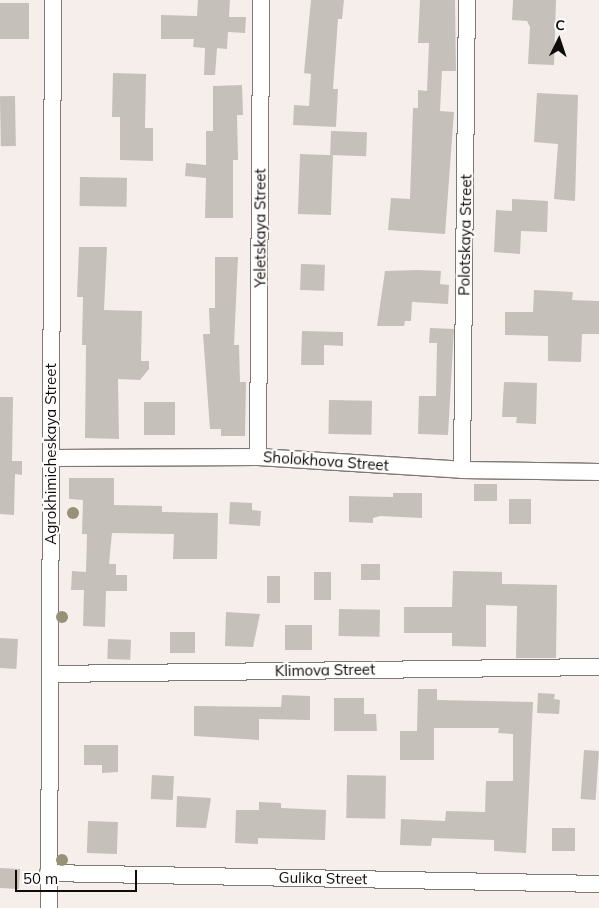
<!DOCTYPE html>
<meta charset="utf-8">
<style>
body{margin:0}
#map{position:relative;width:599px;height:908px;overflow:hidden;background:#f6eeea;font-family:Mulish,sans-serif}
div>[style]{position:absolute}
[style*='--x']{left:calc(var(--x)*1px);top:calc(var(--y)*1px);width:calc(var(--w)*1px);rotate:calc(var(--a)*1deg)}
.building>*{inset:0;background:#c5c0ba;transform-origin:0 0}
.roads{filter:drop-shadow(1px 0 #7f7975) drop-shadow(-1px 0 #7f7975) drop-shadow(0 1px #7f7975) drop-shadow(0 -1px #7f7975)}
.minor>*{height:16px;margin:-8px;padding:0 8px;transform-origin:8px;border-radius:8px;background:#fff}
.trees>*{width:12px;height:12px;margin:-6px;border-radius:50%;background:#979178}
span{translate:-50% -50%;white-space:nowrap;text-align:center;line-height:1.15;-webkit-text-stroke:4px #fefdfc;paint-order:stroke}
.street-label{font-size:15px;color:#0e0c0b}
.north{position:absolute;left:534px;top:15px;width:50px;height:50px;-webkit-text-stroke:4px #fefdfc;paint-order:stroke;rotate:4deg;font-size:14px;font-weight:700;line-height:20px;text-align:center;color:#0e0c0b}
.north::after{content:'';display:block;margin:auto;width:18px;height:22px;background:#0e0c0b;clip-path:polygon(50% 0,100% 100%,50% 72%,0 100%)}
.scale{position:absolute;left:15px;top:870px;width:122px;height:22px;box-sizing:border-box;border:2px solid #0e0c0b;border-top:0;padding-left:6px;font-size:15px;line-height:18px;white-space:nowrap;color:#0e0c0b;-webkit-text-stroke:4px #fefdfc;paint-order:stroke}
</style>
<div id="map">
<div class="building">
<i style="clip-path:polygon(198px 0,230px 0,229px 17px,246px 17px,245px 33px,228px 32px,227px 49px,217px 48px,215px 75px,204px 75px,205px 48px,193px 47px,194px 39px,161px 39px,161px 15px,197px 16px)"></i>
<i style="clip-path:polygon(311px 0,344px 0,342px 19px,338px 19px,333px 89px,338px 89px,336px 127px,293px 125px,294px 105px,309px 106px,311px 74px,304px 73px)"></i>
<i style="clip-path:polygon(420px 0,455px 0,456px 71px,442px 71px,440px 111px,454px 112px,445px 234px,388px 230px,391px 198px,410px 199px,413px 108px,418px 108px,418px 90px,427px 91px,429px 43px,418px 43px)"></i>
<i style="clip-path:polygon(513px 0,556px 0,554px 65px,528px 64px,530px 27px,527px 21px,512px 20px)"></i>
<i style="left:0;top:3px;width:29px;height:36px"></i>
<i style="clip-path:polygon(113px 73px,146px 74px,145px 128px,153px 128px,153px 161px,120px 160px,120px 117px,112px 117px)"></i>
<i style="clip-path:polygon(242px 85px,243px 115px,237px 115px,238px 160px,233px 160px,233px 218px,205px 218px,206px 178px,185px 176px,186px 163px,206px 165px,206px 131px,213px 131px,213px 86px)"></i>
<i style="clip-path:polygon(537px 93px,578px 95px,575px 201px,554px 199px,558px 144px,534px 142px)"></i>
<i style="left:15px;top:96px;width:50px;height:15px;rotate:89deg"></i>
<i style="left:331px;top:131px;width:36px;height:24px;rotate:2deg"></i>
<i style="left:300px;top:154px;width:33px;height:60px;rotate:2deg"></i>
<i style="left:80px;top:177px;width:47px;height:29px;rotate:1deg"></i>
<i style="clip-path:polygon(512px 199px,548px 201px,547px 232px,521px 231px,520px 254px,494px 252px,496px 210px,512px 211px)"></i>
<i style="clip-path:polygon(79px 247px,107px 247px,104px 310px,142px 311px,141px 361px,149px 361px,149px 369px,140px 380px,118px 379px,119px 439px,85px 438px,86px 345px,82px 345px,83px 297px,77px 297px)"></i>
<i style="clip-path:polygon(215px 257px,238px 257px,234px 345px,239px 345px,240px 382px,246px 382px,245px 436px,221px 436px,221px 429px,210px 429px,203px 334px,210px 334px,209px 308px,215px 308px)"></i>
<i style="left:301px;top:264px;width:24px;height:26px;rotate:2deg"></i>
<i style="clip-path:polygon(418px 270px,441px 271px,440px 284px,449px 285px,448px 304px,412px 302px,411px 321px,405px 321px,404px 326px,377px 326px,385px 271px)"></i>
<i style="clip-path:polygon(534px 290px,573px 292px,572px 300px,599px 301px,599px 334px,582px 334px,581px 362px,548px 361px,548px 336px,505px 335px,505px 312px,533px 312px)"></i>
<i style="clip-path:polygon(430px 328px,454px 329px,448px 435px,418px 434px,419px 396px,436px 396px,437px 343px,429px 343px)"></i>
<i style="clip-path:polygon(302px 331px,343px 332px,343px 346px,324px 345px,324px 365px,301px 365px)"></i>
<i style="clip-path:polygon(504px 382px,537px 383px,536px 424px,516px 423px,517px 417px,502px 417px)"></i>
<i style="clip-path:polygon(0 397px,13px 397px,12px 461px,22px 461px,22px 475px,15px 474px,14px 515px,0 514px)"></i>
<i style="left:329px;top:400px;width:43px;height:34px;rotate:1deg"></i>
<i style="left:144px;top:402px;width:31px;height:33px"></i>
<i style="clip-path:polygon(69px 478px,114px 478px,114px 505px,162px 506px,162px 512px,218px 513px,217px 559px,173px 559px,174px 534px,112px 533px,109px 564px,116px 564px,116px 575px,127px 575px,127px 591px,106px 591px,105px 627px,83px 626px,84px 590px,71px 590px,72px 571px,86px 572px,87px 534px,82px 534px,83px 500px,69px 499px)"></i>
<i style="left:474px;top:484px;width:23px;height:17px"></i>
<i style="clip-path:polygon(393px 493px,422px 493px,422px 518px,380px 516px,373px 518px,373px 523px,349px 522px,349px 496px,393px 497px)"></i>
<i style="left:509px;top:499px;width:22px;height:25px"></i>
<i style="clip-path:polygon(230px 502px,252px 503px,252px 510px,261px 511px,260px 526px,229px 524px)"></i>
<i style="left:361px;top:564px;width:19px;height:16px"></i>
<i style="clip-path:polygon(453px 571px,502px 572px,502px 584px,557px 585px,556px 658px,516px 658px,517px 606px,486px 605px,486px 647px,452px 646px,452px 633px,404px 633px,404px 607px,452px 607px)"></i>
<i style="left:314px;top:572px;width:17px;height:28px"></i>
<i style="left:267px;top:576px;width:13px;height:27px"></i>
<i style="left:339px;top:609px;width:41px;height:27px;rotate:1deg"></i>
<i style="clip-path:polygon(226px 612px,260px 614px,253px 647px,225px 646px)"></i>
<i style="left:285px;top:625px;width:27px;height:25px"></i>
<i style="left:170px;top:632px;width:25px;height:21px"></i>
<i style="left:0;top:638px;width:18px;height:30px;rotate:3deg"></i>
<i style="left:108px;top:639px;width:23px;height:20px;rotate:2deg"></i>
<i style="clip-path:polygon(418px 689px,437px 689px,437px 700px,533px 702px,526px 853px,494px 851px,494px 840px,432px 838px,431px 846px,400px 845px,401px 819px,445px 821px,446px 811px,485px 812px,486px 781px,513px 781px,513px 734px,498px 733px,499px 728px,434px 728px,434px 760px,400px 760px,400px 731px,417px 731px)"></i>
<i style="clip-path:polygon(538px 693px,555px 694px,554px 699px,560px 700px,559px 714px,537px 713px)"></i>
<i style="clip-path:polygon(282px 695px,310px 696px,310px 720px,259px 719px,259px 740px,194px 736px,194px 706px,281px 707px)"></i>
<i style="clip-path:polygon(334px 698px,364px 698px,364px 714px,376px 714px,377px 731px,334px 731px)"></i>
<i style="clip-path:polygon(84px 745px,118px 745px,118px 772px,102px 773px,102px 765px,84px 765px)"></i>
<i style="left:584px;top:750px;width:15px;height:49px;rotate:4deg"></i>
<i style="left:152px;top:775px;width:22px;height:24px;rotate:3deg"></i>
<i style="left:347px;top:775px;width:39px;height:43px;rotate:1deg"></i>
<i style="clip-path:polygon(177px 796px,211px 798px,206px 828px,176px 827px)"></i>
<i style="clip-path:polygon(259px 802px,281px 803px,281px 808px,326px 810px,325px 840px,258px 838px,258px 844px,235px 843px,236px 810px,259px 810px)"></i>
<i style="left:88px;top:821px;width:30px;height:32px;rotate:2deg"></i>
<i style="left:552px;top:828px;width:23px;height:23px"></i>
<i style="left:0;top:868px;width:20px;height:20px;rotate:3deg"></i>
</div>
<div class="roads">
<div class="minor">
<i style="--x:258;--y:457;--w:457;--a:-89.6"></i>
<i style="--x:53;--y:458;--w:205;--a:-0.3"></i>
<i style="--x:258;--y:457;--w:204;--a:3.6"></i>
<i style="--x:462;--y:470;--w:137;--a:0.8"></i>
<i style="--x:462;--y:470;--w:470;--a:-89.4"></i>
<i style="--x:51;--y:674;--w:548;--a:-0.73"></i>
<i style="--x:48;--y:873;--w:551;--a:1.14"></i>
<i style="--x:49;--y:908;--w:908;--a:-89.75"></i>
</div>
</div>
<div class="trees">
<i style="left:73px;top:513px"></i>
<i style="left:62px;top:617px"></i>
<i style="left:62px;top:860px"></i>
</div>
<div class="street-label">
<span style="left:260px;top:228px;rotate:-90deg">Yeletskaya Street</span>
<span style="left:465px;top:235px;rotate:-89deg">Polotskaya Street</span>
<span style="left:51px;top:454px;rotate:-90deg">Agrokhimicheskaya Street</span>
<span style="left:326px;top:461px;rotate:4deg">Sholokhova Street</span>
<span style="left:325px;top:670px;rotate:-1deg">Klimova Street</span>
<span style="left:323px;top:878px;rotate:1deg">Gulika Street</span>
</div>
<div class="north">С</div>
<div class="scale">50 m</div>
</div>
